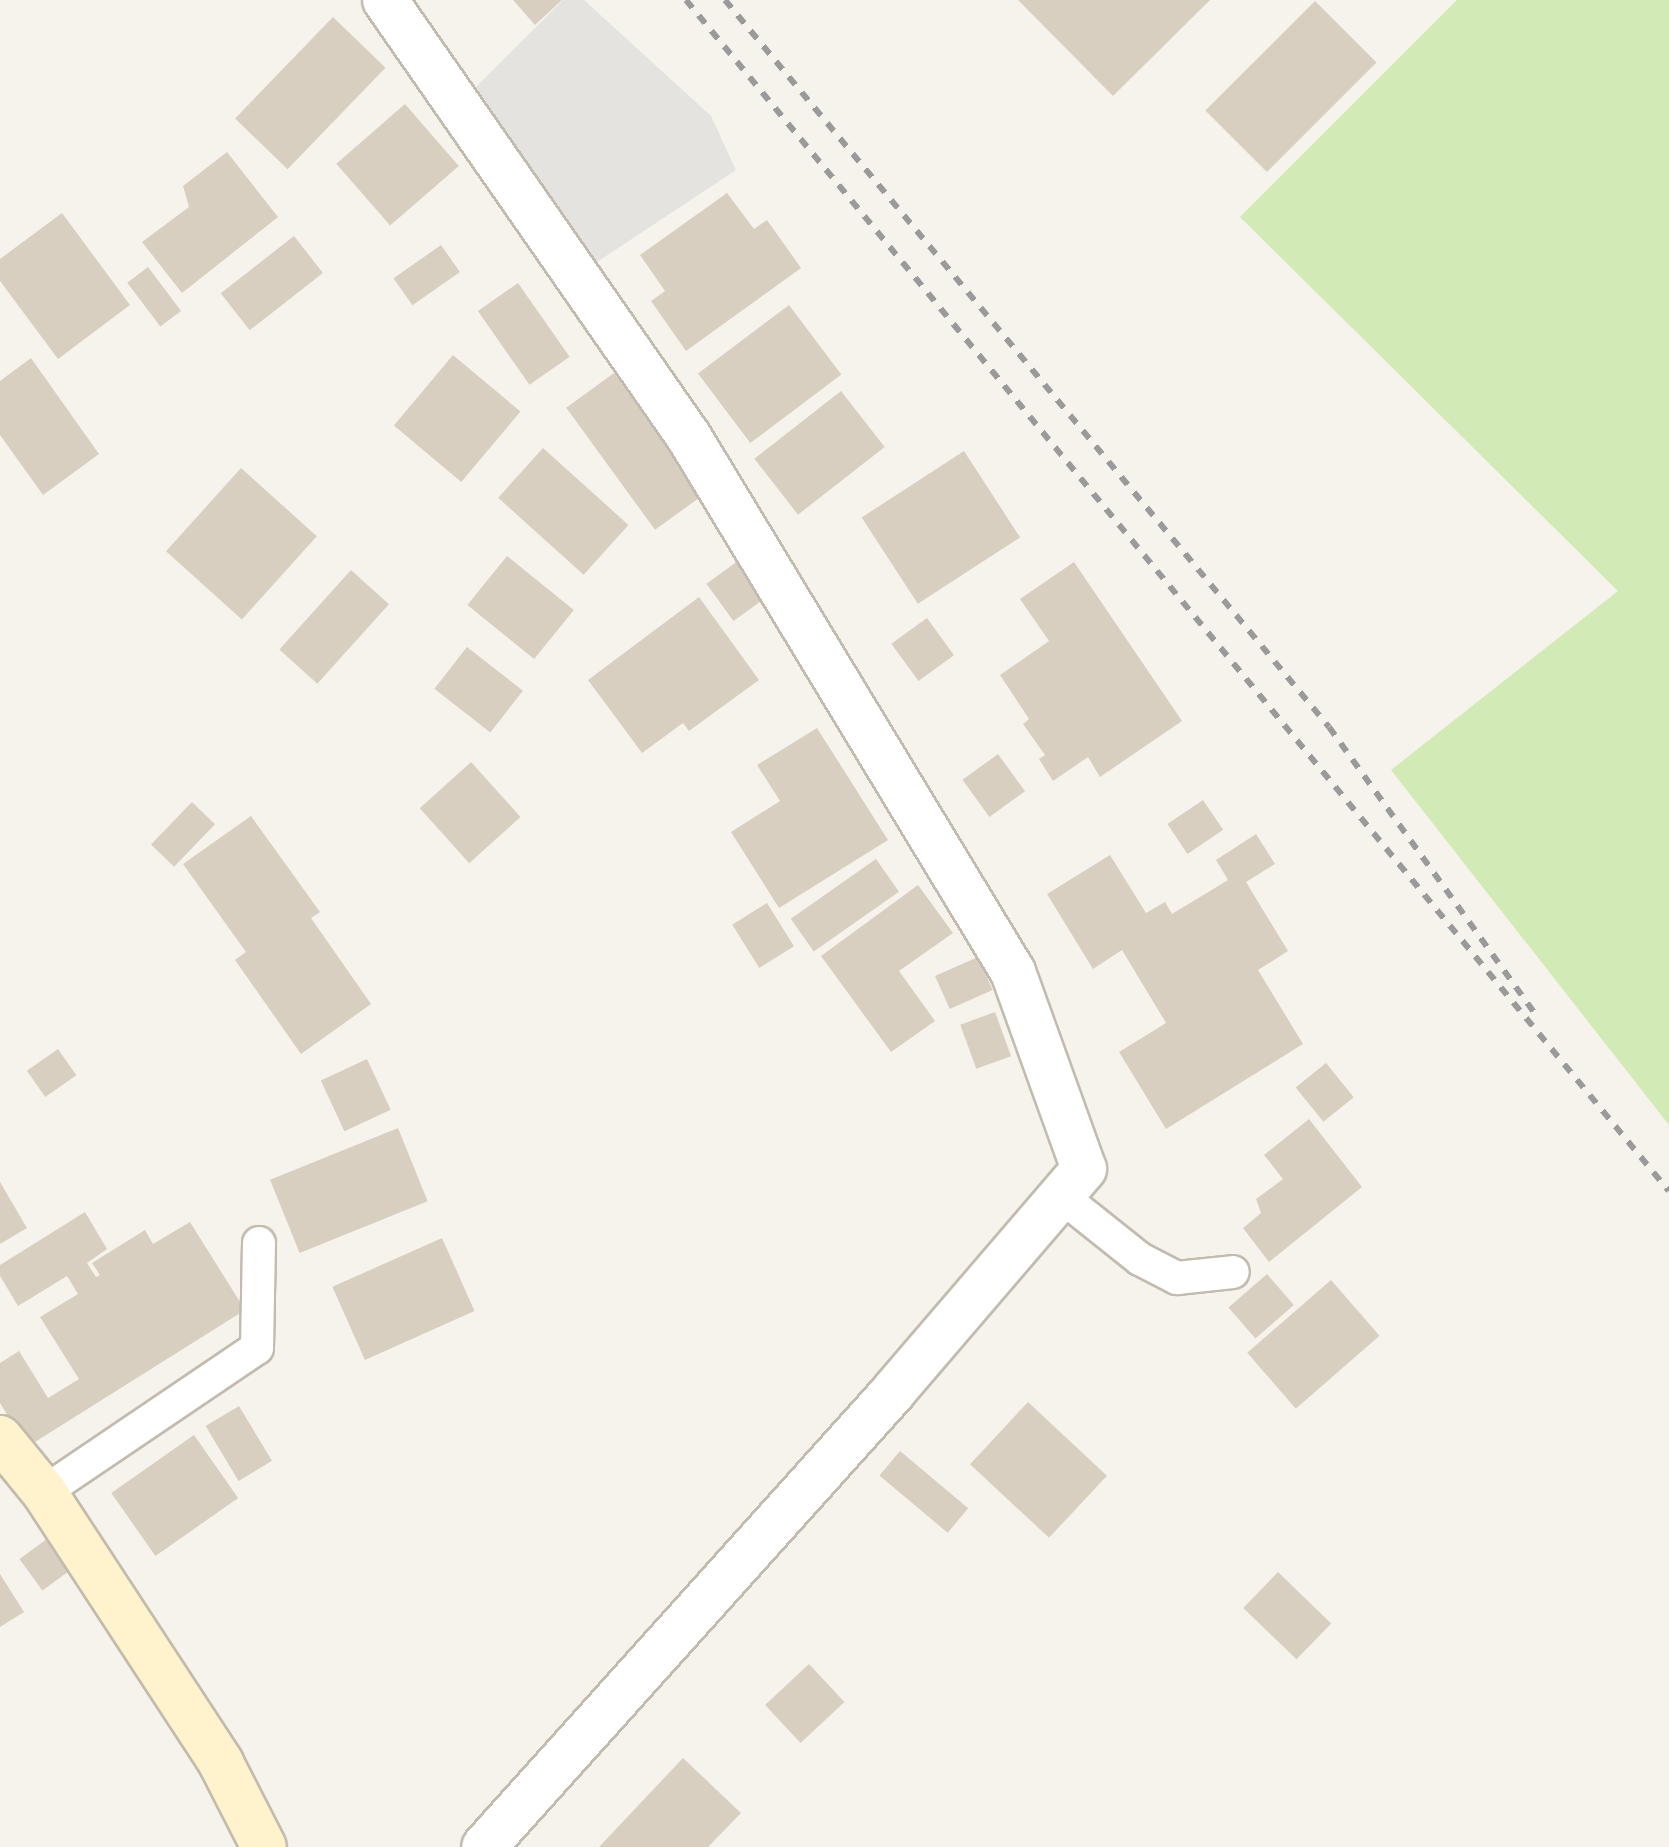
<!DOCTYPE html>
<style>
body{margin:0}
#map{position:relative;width:1669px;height:1847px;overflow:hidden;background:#f6f3ec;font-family:"Source Sans 3",sans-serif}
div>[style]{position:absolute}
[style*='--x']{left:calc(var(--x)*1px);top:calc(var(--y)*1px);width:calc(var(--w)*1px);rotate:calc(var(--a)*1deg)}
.green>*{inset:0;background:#d2eab5}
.parking>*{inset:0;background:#e5e3e0}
.building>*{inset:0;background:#d8cfc1;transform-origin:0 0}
.roads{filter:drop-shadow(2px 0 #c2bbae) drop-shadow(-2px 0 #c2bbae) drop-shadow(0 2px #c2bbae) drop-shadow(0 -2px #c2bbae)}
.lane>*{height:32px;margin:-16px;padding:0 16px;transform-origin:16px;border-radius:16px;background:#fff}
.street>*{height:44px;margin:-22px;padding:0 22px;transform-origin:22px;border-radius:22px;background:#fff}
.secondary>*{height:44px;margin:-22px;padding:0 22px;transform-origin:22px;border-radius:22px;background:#fff3cd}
.rail>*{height:6px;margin-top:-3px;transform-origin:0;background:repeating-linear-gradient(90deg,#9a9a9a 0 10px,transparent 0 20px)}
span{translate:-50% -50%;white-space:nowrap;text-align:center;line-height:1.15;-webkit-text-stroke:6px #fff;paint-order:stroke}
</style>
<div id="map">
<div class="green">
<i style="clip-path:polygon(1457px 0,1669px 0,1669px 1125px,1391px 770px,1618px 591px,1240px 217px)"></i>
</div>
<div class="parking">
<i style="clip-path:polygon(563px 0,584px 0,711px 116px,736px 170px,594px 264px,476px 87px)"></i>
</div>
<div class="building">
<i style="clip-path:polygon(513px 0,562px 0,535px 25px)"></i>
<i style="clip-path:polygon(1018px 0,1210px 0,1113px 96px)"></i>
<i style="left:1315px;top:1px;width:87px;height:155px;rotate:45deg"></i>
<i style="left:333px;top:17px;width:73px;height:141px;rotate:44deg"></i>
<i style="left:405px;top:104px;width:82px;height:91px;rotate:49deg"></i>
<i style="clip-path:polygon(227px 152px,278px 217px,182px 293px,142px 242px,189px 207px,183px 186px)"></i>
<i style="clip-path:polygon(727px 193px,754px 229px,767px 220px,801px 268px,686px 351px,651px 301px,665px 291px,640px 255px)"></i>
<i style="clip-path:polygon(62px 213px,130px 305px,58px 359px,0 281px,0 259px)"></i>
<i style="left:294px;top:236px;width:47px;height:93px;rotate:52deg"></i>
<i style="left:441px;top:245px;width:33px;height:58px;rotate:55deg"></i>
<i style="left:148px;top:267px;width:55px;height:26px;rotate:53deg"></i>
<i style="left:518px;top:283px;width:90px;height:49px;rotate:55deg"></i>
<i style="left:789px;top:305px;width:87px;height:114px;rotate:53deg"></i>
<i style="left:453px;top:355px;width:88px;height:92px;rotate:40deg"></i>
<i style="clip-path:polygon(31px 358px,99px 454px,43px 495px,0 435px,0 381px)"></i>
<i style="left:614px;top:373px;width:151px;height:59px;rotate:54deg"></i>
<i style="left:841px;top:391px;width:71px;height:110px;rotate:52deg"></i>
<i style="left:543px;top:448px;width:115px;height:67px;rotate:42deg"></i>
<i style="left:964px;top:451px;width:103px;height:122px;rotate:57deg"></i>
<i style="left:241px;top:468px;width:102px;height:112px;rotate:42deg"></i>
<i style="left:507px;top:556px;width:86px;height:63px;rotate:39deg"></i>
<i style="left:742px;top:558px;width:46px;height:44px;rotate:54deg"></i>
<i style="clip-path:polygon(1074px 562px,1182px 721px,1100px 777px,1088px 757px,1053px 781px,1039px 759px,1045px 755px,1023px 724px,1029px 719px,1000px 675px,1049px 641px,1020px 599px)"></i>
<i style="left:351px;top:570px;width:51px;height:107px;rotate:42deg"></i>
<i style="clip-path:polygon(699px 597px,759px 680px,689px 731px,683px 723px,642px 753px,588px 680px)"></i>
<i style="left:927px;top:618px;width:46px;height:44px;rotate:54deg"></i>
<i style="left:467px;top:647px;width:71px;height:53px;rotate:38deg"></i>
<i style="clip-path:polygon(817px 728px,888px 840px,779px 908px,731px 832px,780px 801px,757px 765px)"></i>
<i style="left:998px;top:754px;width:46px;height:44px;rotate:54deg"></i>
<i style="left:471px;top:762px;width:74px;height:69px;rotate:48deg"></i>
<i style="left:1203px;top:800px;width:36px;height:43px;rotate:56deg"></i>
<i style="left:192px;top:802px;width:32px;height:59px;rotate:44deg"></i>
<i style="clip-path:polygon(251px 816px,320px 912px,311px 918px,371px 1004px,301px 1054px,235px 960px,246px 952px,183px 864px)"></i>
<i style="clip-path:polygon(1256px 834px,1275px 864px,1246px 882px,1288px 951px,1258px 970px,1303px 1044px,1166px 1129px,1119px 1052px,1166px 1023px,1122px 950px,1093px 969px,1047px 894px,1110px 855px,1146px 913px,1165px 902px,1172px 914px,1228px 880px,1216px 860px)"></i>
<i style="left:876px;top:859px;width:40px;height:104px;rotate:55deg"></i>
<i style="clip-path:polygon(918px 885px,953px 933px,899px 971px,935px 1021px,891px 1052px,821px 956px)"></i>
<i style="left:767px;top:903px;width:51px;height:41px;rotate:58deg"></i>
<i style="left:978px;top:957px;width:36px;height:47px;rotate:66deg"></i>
<i style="left:995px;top:1012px;width:47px;height:37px;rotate:70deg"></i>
<i style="left:58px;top:1049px;width:32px;height:38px;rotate:55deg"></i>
<i style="left:367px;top:1059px;width:56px;height:51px;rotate:65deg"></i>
<i style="left:1326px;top:1063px;width:44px;height:39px;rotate:51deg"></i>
<i style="clip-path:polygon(1309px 1119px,1362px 1187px,1269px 1262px,1243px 1228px,1261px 1213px,1256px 1199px,1283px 1179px,1264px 1155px)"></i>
<i style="left:398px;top:1128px;width:79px;height:138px;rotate:68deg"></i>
<i style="clip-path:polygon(0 1182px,27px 1228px,0 1244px)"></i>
<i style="clip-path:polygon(85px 1212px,107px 1249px,87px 1263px,96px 1277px,100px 1275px,92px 1263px,145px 1230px,153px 1244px,190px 1222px,245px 1310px,27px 1447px,0 1403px,0 1363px,19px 1351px,48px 1398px,79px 1379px,40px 1317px,78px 1294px,67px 1276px,18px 1306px,0 1276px,0 1265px)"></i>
<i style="left:442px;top:1238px;width:80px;height:120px;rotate:66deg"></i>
<i style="left:1267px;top:1274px;width:41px;height:51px;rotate:49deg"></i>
<i style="left:1331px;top:1280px;width:74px;height:111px;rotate:49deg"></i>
<i style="left:1028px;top:1402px;width:108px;height:85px;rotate:43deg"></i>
<i style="left:239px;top:1406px;width:64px;height:39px;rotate:59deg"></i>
<i style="left:194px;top:1435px;width:77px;height:101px;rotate:55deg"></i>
<i style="left:900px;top:1451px;width:89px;height:32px;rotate:40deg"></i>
<i style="left:51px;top:1536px;width:39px;height:39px;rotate:54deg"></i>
<i style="left:1278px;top:1572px;width:74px;height:50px;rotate:44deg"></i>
<i style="clip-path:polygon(0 1574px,24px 1612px,0 1627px)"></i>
<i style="left:809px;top:1664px;width:52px;height:60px;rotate:47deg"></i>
<i style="clip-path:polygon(683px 1758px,741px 1813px,708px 1847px,599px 1847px)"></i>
</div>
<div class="roads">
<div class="lane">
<i style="--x:1061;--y:1196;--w:101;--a:38.6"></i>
<i style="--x:1140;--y:1259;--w:42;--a:27.2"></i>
<i style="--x:1177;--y:1278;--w:56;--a:-6.1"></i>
<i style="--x:44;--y:1492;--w:257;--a:-34.1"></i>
<i style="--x:257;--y:1348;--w:105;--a:-88.9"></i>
</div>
<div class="street">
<i style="--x:385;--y:0;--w:532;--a:55.18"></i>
<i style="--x:689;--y:437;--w:625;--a:58.8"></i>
<i style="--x:1013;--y:972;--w:209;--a:70.2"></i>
<i style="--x:1084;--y:1169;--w:292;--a:130.6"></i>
<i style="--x:894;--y:1391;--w:613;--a:131.96"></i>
</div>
<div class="secondary">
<i style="--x:0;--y:1438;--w:70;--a:50.8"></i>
<i style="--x:44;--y:1492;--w:324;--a:56.8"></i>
<i style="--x:221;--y:1763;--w:94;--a:62.9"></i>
</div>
</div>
<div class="rail">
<i style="--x:686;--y:0;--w:1544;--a:50.47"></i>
<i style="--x:725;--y:0;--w:945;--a:50.28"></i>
<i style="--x:1329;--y:727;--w:358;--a:54.3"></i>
</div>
</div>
